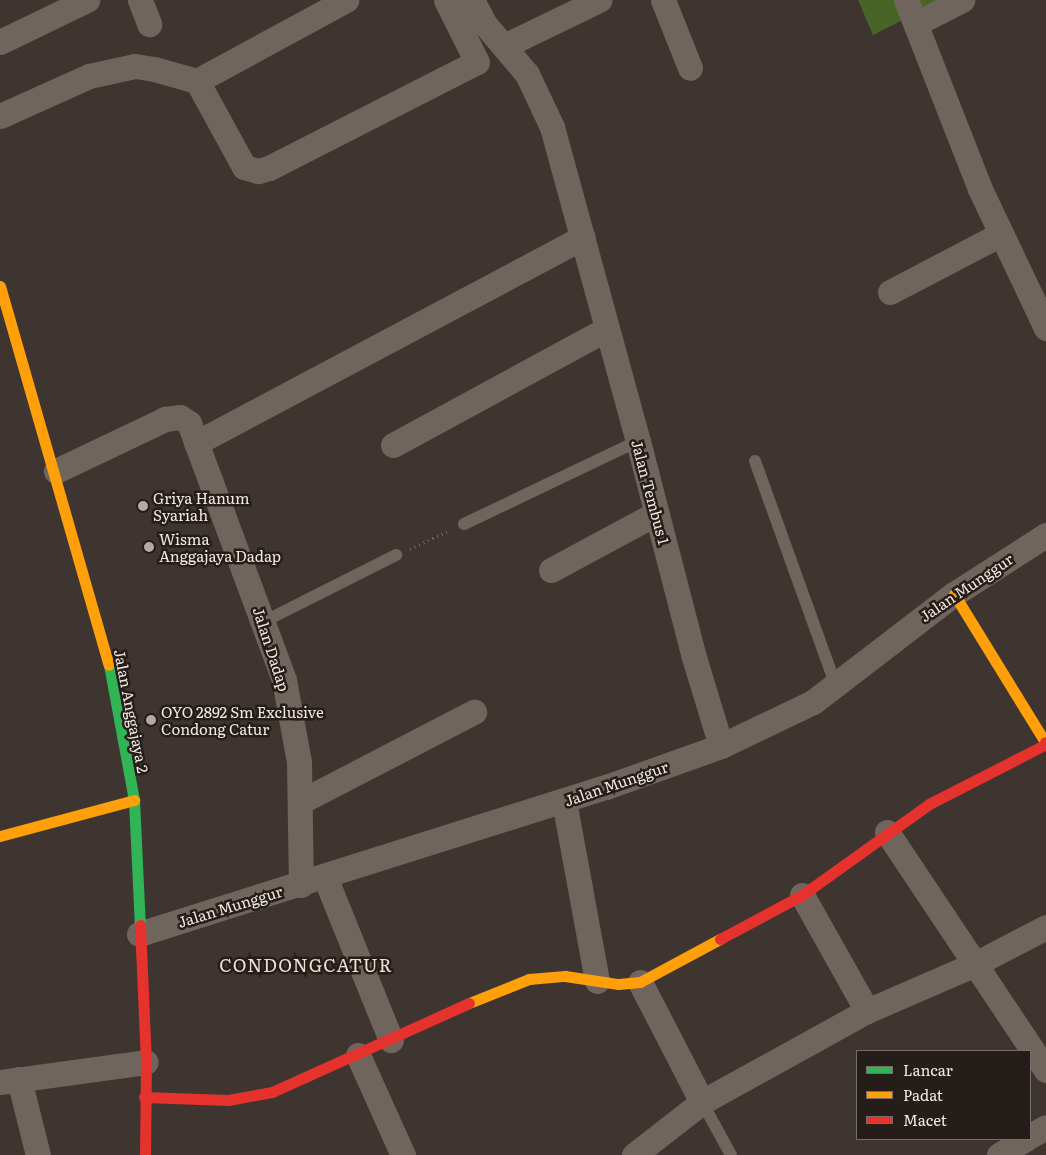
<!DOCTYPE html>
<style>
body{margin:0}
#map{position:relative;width:1046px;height:1155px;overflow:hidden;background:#3e3531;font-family:Literata,serif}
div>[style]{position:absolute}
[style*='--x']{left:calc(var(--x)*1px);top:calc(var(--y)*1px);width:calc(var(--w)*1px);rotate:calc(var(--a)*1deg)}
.green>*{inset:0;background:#486527}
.path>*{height:3px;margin-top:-1.5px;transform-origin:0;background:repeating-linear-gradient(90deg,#766d68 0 1px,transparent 0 5px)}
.lane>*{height:12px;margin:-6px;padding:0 6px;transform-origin:6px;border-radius:6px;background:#70655d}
.street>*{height:25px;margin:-12.5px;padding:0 12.5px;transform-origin:12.5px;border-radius:12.5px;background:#70655d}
.fast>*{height:11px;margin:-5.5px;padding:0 5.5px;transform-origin:5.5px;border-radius:5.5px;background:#30b455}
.slow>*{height:11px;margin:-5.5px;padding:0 5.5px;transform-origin:5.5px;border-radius:5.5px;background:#ff9f0a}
.jam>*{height:11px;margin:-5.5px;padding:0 5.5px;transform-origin:5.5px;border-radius:5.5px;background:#e5322d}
.dots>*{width:14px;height:14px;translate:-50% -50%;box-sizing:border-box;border:2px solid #241d19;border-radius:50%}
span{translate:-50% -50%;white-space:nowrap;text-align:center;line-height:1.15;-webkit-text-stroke:5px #241d19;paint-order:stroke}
.street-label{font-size:15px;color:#f3e8e2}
.poi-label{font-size:15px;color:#f3e8e2}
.left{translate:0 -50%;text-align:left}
.quarter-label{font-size:18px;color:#f3ded4;letter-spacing:1px}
.legend{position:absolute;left:856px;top:1050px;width:175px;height:90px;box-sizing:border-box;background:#241d19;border:1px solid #776e69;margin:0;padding:6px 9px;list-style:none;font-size:15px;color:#f3e8e2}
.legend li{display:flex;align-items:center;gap:10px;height:25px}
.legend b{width:25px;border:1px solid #776e69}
</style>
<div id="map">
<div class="green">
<i style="clip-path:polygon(858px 0,942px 0,873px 35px)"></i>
</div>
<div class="path">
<i style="--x:410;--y:549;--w:44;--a:-25.4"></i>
</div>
<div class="lane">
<i style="--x:755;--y:461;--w:239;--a:70.2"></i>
<i style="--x:464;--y:524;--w:193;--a:-25.5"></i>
<i style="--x:265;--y:621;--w:147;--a:-26.7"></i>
<i style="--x:702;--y:1102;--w:60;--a:61.3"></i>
</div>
<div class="street">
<i style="--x:140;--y:0;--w:26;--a:69"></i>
<i style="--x:472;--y:0;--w:26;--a:62"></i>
<i style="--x:484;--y:23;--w:67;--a:49.9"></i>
<i style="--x:527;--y:74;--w:59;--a:64.7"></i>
<i style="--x:552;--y:127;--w:326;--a:74.7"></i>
<i style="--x:638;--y:441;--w:220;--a:75.5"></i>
<i style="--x:693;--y:654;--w:96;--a:73.1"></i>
<i style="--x:663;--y:0;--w:73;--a:68.3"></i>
<i style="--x:906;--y:0;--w:203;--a:68.6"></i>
<i style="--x:980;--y:189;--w:154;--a:64.6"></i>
<i style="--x:925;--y:19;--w:42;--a:-27.2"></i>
<i style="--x:0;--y:42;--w:97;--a:-25.8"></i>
<i style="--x:504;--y:46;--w:106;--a:-25.8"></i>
<i style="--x:197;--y:81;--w:170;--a:-28.5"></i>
<i style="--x:0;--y:116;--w:98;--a:-24.2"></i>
<i style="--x:89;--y:76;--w:47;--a:-12.3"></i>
<i style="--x:135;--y:66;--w:19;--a:9"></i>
<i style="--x:154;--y:69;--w:45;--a:15.6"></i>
<i style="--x:197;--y:81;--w:98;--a:61.3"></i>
<i style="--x:244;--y:167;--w:15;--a:16"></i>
<i style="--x:258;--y:171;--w:11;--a:-15"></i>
<i style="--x:269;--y:168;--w:233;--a:-27"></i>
<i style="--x:477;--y:62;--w:69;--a:-116.6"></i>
<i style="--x:890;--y:292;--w:125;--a:-27.6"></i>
<i style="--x:196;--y:443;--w:438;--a:-28"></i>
<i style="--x:393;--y:445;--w:243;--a:-28.5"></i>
<i style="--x:56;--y:471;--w:121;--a:-25.5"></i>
<i style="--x:165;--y:419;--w:15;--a:-8"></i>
<i style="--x:180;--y:417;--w:11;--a:34"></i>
<i style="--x:189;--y:423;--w:274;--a:69.7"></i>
<i style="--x:284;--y:680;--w:83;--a:79.6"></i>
<i style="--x:299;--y:762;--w:123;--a:89.1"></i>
<i style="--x:551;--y:570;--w:120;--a:-28.3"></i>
<i style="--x:302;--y:801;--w:194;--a:-27.4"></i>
<i style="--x:564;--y:801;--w:183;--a:79.6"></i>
<i style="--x:887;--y:832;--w:286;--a:56.3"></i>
<i style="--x:325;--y:877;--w:176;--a:68"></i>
<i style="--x:802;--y:895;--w:133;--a:60.7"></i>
<i style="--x:139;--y:934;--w:490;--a:-17.5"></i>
<i style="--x:606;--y:787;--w:122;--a:-19.6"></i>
<i style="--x:721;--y:746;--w:102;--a:-25.6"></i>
<i style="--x:813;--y:702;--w:178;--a:-37.5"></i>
<i style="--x:954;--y:594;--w:109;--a:-32.7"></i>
<i style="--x:640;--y:982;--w:135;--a:62.7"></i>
<i style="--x:702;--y:1102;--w:188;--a:-28.9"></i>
<i style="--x:867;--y:1011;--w:118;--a:-23.5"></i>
<i style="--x:975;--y:964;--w:80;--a:-27.5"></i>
<i style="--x:358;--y:1055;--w:110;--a:65.8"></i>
<i style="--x:19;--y:1079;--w:78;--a:76"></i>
<i style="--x:0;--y:1082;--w:147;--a:-7.8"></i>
<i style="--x:1030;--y:1136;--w:18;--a:-29"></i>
<i style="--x:634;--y:1155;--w:86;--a:-37.9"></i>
<i style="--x:999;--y:1155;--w:31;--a:-31"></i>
</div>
<div class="fast">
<i style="--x:109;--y:665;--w:137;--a:79.5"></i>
<i style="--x:134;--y:800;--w:125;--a:87.3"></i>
</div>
<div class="slow">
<i style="--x:0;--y:286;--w:394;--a:74"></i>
<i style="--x:954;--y:594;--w:174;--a:58.4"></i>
<i style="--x:0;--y:836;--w:139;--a:-15"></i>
<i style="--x:469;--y:1003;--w:65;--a:-21.8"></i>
<i style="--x:529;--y:979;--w:36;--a:-5"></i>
<i style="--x:565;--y:976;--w:54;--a:8.6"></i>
<i style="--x:618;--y:984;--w:22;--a:-5"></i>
<i style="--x:640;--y:982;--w:91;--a:-28.3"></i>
</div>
<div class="jam">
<i style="--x:140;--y:925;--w:137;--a:87.5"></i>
<i style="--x:146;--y:1062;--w:93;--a:90.6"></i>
<i style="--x:720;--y:939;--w:93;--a:-28.2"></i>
<i style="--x:802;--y:895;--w:156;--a:-35.6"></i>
<i style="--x:929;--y:804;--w:131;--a:-27.1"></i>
<i style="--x:1046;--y:744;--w:2;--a:-117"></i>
<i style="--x:144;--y:1097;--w:84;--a:2"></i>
<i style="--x:228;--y:1100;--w:45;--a:-10.3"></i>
<i style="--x:272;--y:1092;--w:216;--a:-24.3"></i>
</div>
<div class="dots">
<i style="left:143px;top:506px;background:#b4a9a4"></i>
<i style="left:149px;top:547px;background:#b4a9a4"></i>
<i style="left:151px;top:720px;background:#b4a9a4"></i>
</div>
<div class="street-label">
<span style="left:651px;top:492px;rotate:75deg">Jalan Tembus 1</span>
<span style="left:966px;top:587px;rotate:-34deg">Jalan Munggur</span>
<span style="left:272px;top:649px;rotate:72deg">Jalan Dadap</span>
<span style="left:132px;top:711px;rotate:79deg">Jalan Anggajaya 2</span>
<span style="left:616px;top:783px;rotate:-19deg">Jalan Munggur</span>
<span style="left:230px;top:906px;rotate:-17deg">Jalan Munggur</span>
</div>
<div class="poi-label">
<span class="left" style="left:153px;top:506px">Griya Hanum<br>Syariah</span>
<span class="left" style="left:159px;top:547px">Wisma<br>Anggajaya Dadap</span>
<span class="left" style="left:161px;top:720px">OYO 2892 Sm Exclusive<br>Condong Catur</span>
</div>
<div class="quarter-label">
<span style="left:306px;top:965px">CONDONGCATUR</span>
</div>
<ul class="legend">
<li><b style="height:6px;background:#30b455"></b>Lancar</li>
<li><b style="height:6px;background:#ff9f0a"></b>Padat</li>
<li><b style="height:6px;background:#e5322d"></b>Macet</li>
</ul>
</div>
